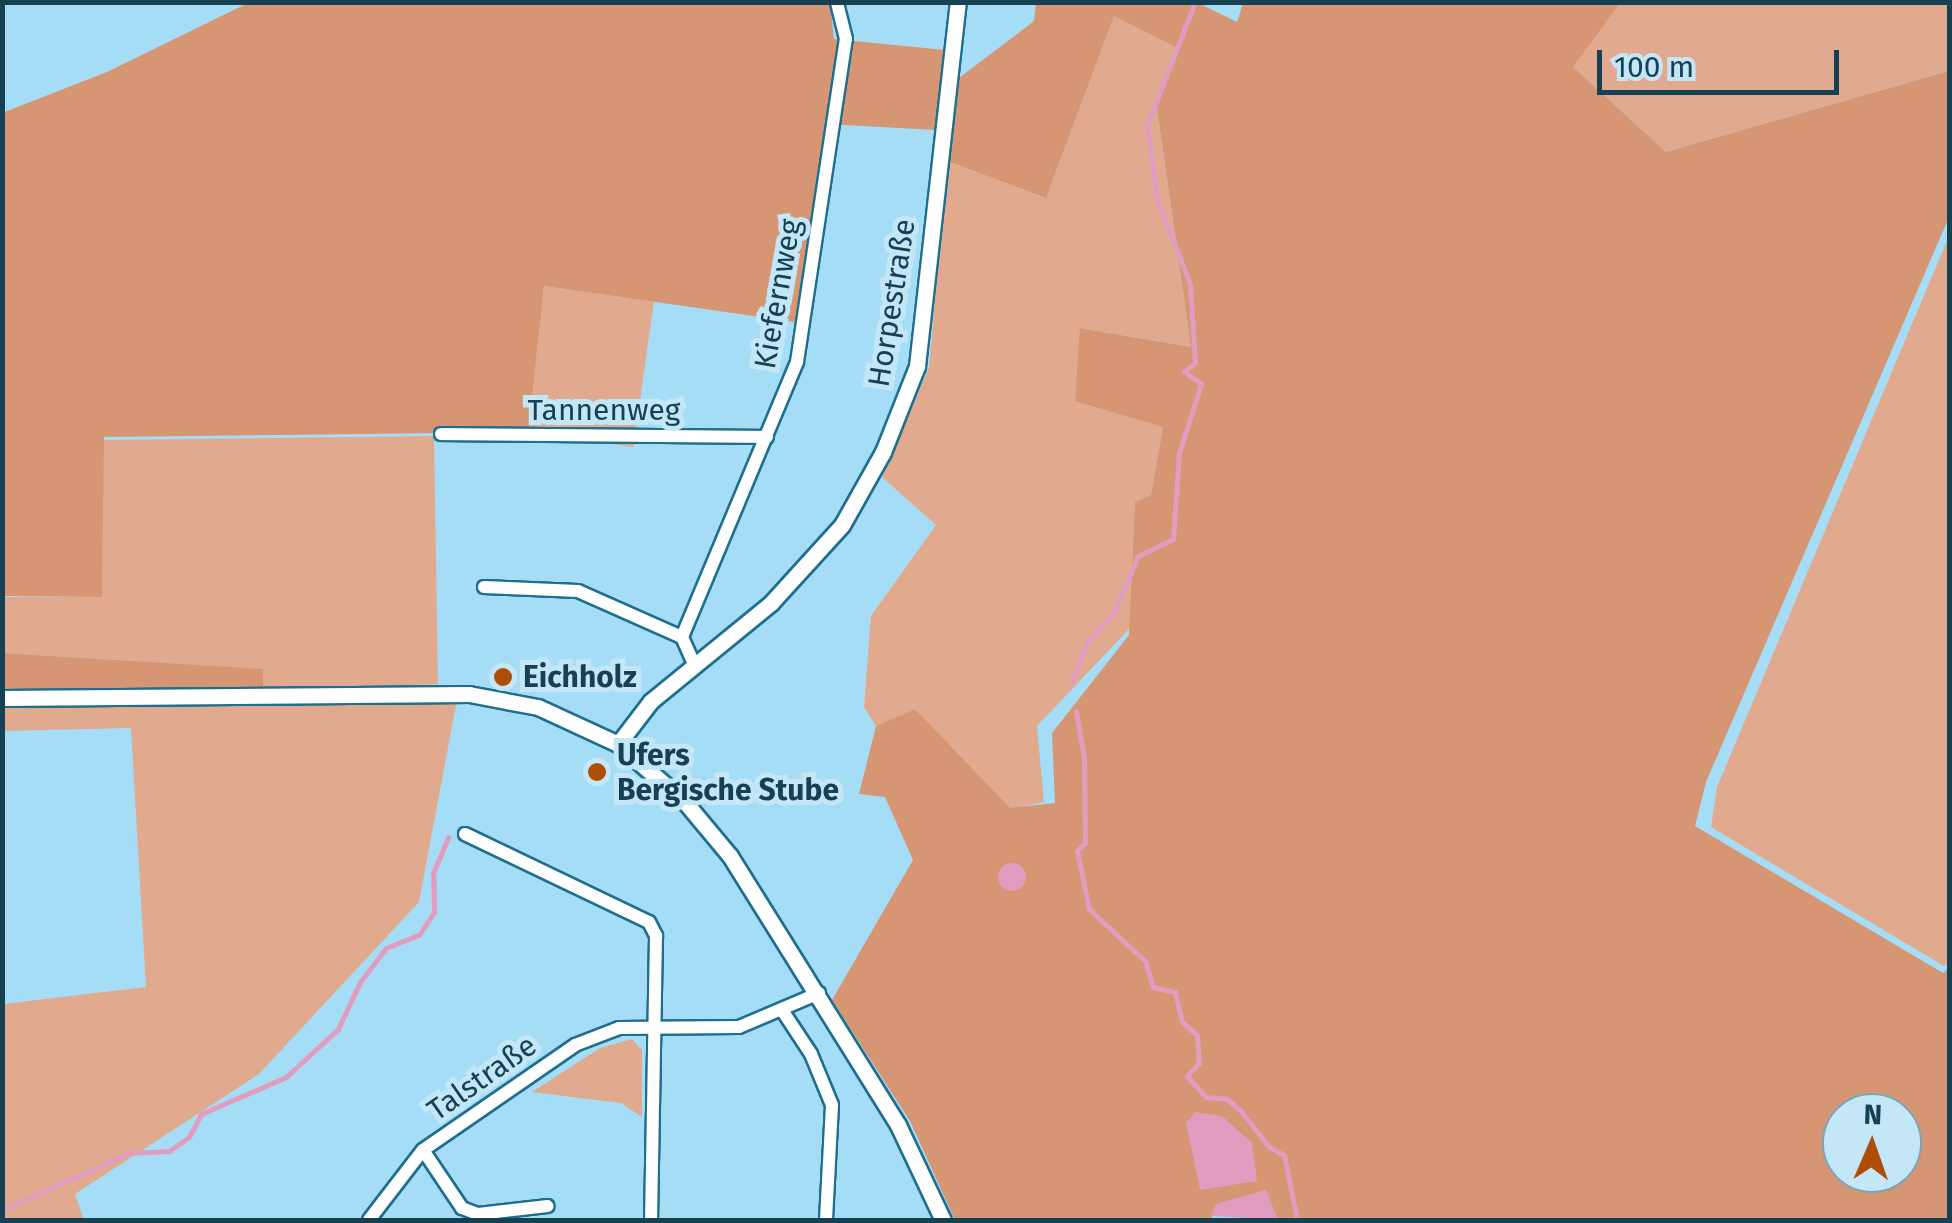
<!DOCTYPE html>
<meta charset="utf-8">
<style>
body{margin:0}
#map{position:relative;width:1952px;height:1223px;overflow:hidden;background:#a6ddf6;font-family:"Fira Sans",sans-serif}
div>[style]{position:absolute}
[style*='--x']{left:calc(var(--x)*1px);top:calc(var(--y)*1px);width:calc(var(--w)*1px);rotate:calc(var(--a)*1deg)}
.green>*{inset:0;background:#e1aa8e;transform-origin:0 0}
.forest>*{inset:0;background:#d69573}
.water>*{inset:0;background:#e19dbf}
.round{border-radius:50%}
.stream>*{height:5px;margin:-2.5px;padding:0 2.5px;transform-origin:2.5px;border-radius:2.5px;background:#e19dbf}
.roads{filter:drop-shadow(2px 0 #1e6f8d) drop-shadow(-2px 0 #1e6f8d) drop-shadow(0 2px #1e6f8d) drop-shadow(0 -2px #1e6f8d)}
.minor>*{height:12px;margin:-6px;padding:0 6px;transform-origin:6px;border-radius:6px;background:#fff}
.tertiary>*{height:15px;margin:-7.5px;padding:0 7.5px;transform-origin:7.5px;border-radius:7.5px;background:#fff}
.dots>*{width:28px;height:28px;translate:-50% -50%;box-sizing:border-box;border:5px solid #c4e7f8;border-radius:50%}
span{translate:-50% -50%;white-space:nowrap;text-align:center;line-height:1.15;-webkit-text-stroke:10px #c4e7f8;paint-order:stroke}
.street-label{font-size:30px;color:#164152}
.poi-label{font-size:30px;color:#164152;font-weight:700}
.left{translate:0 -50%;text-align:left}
.frame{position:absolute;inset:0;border:5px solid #164152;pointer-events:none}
.north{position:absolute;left:1822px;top:1093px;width:100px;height:100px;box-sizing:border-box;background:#c4e7f8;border:2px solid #7ea5b6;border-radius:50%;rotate:2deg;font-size:28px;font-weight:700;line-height:40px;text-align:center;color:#164152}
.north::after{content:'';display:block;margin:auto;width:35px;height:45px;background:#ae4e06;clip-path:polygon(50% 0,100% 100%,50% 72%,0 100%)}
.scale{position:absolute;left:1597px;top:50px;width:242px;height:45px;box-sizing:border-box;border:5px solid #164152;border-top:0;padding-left:12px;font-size:30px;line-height:35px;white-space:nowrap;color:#164152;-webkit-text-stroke:8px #c4e7f8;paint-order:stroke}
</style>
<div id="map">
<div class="green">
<i style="clip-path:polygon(1664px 2px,1949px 3px,1949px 71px,1666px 152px,1572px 66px,1620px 3px)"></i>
<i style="clip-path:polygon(1114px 16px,1179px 48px,1156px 102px,1191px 347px,1081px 328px,1163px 427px,1151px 495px,1135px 502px,1130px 628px,1037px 726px,1044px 802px,1010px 809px,915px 709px,876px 726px,864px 707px,871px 616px,936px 525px,882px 477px,929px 368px,947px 161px,1046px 198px)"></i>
<i style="clip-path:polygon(1949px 236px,1950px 962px,1944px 966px,1711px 827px,1717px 787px)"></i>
<i style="left:544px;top:286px;width:111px;height:147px;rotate:8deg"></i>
<i style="clip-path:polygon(434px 436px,438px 684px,263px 691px,262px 669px,3px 653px,2px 597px,102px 597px,103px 440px)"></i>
<i style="clip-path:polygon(457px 700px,419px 902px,259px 1074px,75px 1194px,84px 1220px,3px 1220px,3px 1004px,146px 987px,131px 728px,3px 731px,2px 705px)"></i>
<i style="clip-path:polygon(632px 1039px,642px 1050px,642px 1117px,621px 1103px,532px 1092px,600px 1048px)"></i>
</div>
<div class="forest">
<i style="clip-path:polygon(248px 3px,830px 3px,834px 39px,945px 50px,936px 130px,826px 124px,802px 323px,544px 286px,528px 432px,104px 437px,102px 597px,3px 596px,2px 113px,107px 72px)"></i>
<i style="clip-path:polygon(evenodd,1036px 3px,1198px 3px,1237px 22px,1243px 3px,1620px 3px,1573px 67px,1666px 152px,1949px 71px,1949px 217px,1706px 782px,1695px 826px,1943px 973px,1949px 968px,1949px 1220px,1278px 1220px,1265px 1190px,1211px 1215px,1213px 1220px,955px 1220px,910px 1121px,832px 1000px,913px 860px,885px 797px,859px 794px,876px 726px,915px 709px,1010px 808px,1055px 803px,1052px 733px,1129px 635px,1135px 502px,1151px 495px,1163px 427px,1075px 401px,1080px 328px,1191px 347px,1156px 102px,1178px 48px,1114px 16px,1046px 198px,947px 161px,955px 81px,1034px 21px,1036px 3px,1842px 1113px,1902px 1113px,1902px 1173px,1842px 1173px,1842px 1113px)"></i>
<i style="clip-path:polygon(2px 653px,263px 669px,263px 691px,3px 689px)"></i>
</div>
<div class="water">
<i class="round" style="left:998px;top:863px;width:28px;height:28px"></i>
<i style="clip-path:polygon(1195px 1112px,1222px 1116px,1252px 1143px,1257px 1181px,1200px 1190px,1186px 1123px)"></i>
<i style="clip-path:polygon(1266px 1190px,1278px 1220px,1211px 1216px,1216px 1204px)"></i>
</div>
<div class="stream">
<i style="--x:1072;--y:682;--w:41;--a:-70.3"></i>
<i style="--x:1086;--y:643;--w:40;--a:-47"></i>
<i style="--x:1113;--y:614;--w:63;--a:-66.7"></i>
<i style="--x:1138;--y:556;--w:39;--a:-26"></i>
<i style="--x:1173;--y:539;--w:86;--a:-86"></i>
<i style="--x:1179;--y:453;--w:72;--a:-72.3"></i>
<i style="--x:1201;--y:384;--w:21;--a:-143"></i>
<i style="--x:1184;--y:371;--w:14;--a:-36"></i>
<i style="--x:1195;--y:363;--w:79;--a:-93.6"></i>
<i style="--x:1190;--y:284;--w:91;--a:-111.2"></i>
<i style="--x:1157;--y:199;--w:75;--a:-97.7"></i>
<i style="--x:1147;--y:125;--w:132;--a:-68.7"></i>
<i style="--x:1076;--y:711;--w:48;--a:80.3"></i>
<i style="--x:1084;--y:758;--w:85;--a:89.3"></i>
<i style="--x:1085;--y:843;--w:11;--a:135"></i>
<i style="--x:1077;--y:851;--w:59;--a:78.3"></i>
<i style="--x:1089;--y:909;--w:76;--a:42.9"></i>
<i style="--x:1145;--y:961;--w:27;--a:73"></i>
<i style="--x:1153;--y:987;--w:23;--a:13"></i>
<i style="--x:1175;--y:992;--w:31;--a:77"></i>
<i style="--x:1182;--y:1022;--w:20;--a:41"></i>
<i style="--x:1197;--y:1035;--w:28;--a:86"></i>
<i style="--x:1199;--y:1063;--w:18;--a:133"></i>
<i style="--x:1187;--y:1076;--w:28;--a:48"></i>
<i style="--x:1206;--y:1097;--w:21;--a:5"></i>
<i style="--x:1227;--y:1099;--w:18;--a:41"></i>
<i style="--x:1241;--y:1111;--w:46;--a:52.1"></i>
<i style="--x:1269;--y:1147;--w:17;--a:28"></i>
<i style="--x:1284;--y:1155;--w:66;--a:78.7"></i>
<i style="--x:2;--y:1210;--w:138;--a:-24.3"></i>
<i style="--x:128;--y:1153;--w:41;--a:-2.8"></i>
<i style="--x:169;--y:1151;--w:24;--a:-35"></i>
<i style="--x:189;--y:1137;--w:26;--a:-62"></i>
<i style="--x:201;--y:1114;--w:93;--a:-23.5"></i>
<i style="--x:286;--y:1077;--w:71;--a:-42.7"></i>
<i style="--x:338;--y:1029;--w:52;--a:-64.9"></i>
<i style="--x:360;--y:982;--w:43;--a:-52.6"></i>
<i style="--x:386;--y:948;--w:35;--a:-22"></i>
<i style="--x:419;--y:935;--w:27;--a:-57"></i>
<i style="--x:434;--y:912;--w:39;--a:-91"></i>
<i style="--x:433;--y:873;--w:39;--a:-67"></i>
</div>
<div class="roads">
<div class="minor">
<i style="--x:441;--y:434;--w:326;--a:0.5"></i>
<i style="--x:484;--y:587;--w:94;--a:2.4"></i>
<i style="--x:578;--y:591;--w:114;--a:23.9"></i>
<i style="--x:694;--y:664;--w:30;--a:-114"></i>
<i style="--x:682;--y:637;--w:298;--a:-67.3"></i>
<i style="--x:797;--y:362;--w:327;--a:-81.4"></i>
<i style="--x:846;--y:39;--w:38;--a:-104"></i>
<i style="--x:465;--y:834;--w:204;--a:25.6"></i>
<i style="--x:649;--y:922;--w:16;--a:63"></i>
<i style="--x:656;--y:936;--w:284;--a:91"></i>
<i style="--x:784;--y:1013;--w:49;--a:56.6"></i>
<i style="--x:811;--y:1054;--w:55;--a:67.6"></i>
<i style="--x:832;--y:1105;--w:115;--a:93"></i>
<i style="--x:423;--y:1150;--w:70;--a:56.1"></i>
<i style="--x:462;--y:1208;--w:17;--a:21"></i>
<i style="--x:478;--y:1214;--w:70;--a:-6.5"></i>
<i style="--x:369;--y:1220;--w:88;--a:-52.4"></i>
<i style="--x:423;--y:1150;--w:185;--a:-34.6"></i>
<i style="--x:575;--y:1045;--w:47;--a:-21.1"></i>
<i style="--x:619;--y:1028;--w:120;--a:-0.5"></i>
<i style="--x:739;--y:1027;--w:87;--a:-23"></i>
</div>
<div class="tertiary">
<i style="--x:2;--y:698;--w:467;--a:-0.5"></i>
<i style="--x:469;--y:694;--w:70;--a:10.7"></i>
<i style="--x:538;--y:707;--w:88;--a:24.8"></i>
<i style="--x:618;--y:744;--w:89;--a:40.9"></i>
<i style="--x:685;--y:802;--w:70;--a:50.2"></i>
<i style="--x:730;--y:856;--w:317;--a:58"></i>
<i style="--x:898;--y:1125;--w:105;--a:64.7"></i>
<i style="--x:618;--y:744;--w:54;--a:-52.5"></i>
<i style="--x:651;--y:701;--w:155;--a:-39.2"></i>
<i style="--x:771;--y:603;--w:105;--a:-47.7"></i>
<i style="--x:842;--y:525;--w:84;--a:-60.7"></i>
<i style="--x:883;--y:452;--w:92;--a:-68.4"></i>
<i style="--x:917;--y:366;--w:366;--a:-83.6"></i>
</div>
</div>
<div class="dots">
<i style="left:503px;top:677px;background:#ae4e06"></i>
<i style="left:597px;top:772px;background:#ae4e06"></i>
</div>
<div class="street-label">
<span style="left:778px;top:294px;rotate:-80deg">Kiefernweg</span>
<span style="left:892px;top:303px;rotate:-81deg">Horpestraße</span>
<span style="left:604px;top:410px">Tannenweg</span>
<span style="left:482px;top:1078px;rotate:-35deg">Talstraße</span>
</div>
<div class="poi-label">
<span class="left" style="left:523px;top:677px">Eichholz</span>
<span class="left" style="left:617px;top:772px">Ufers<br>Bergische Stube</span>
</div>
<div class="frame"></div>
<div class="north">N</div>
<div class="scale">100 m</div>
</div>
